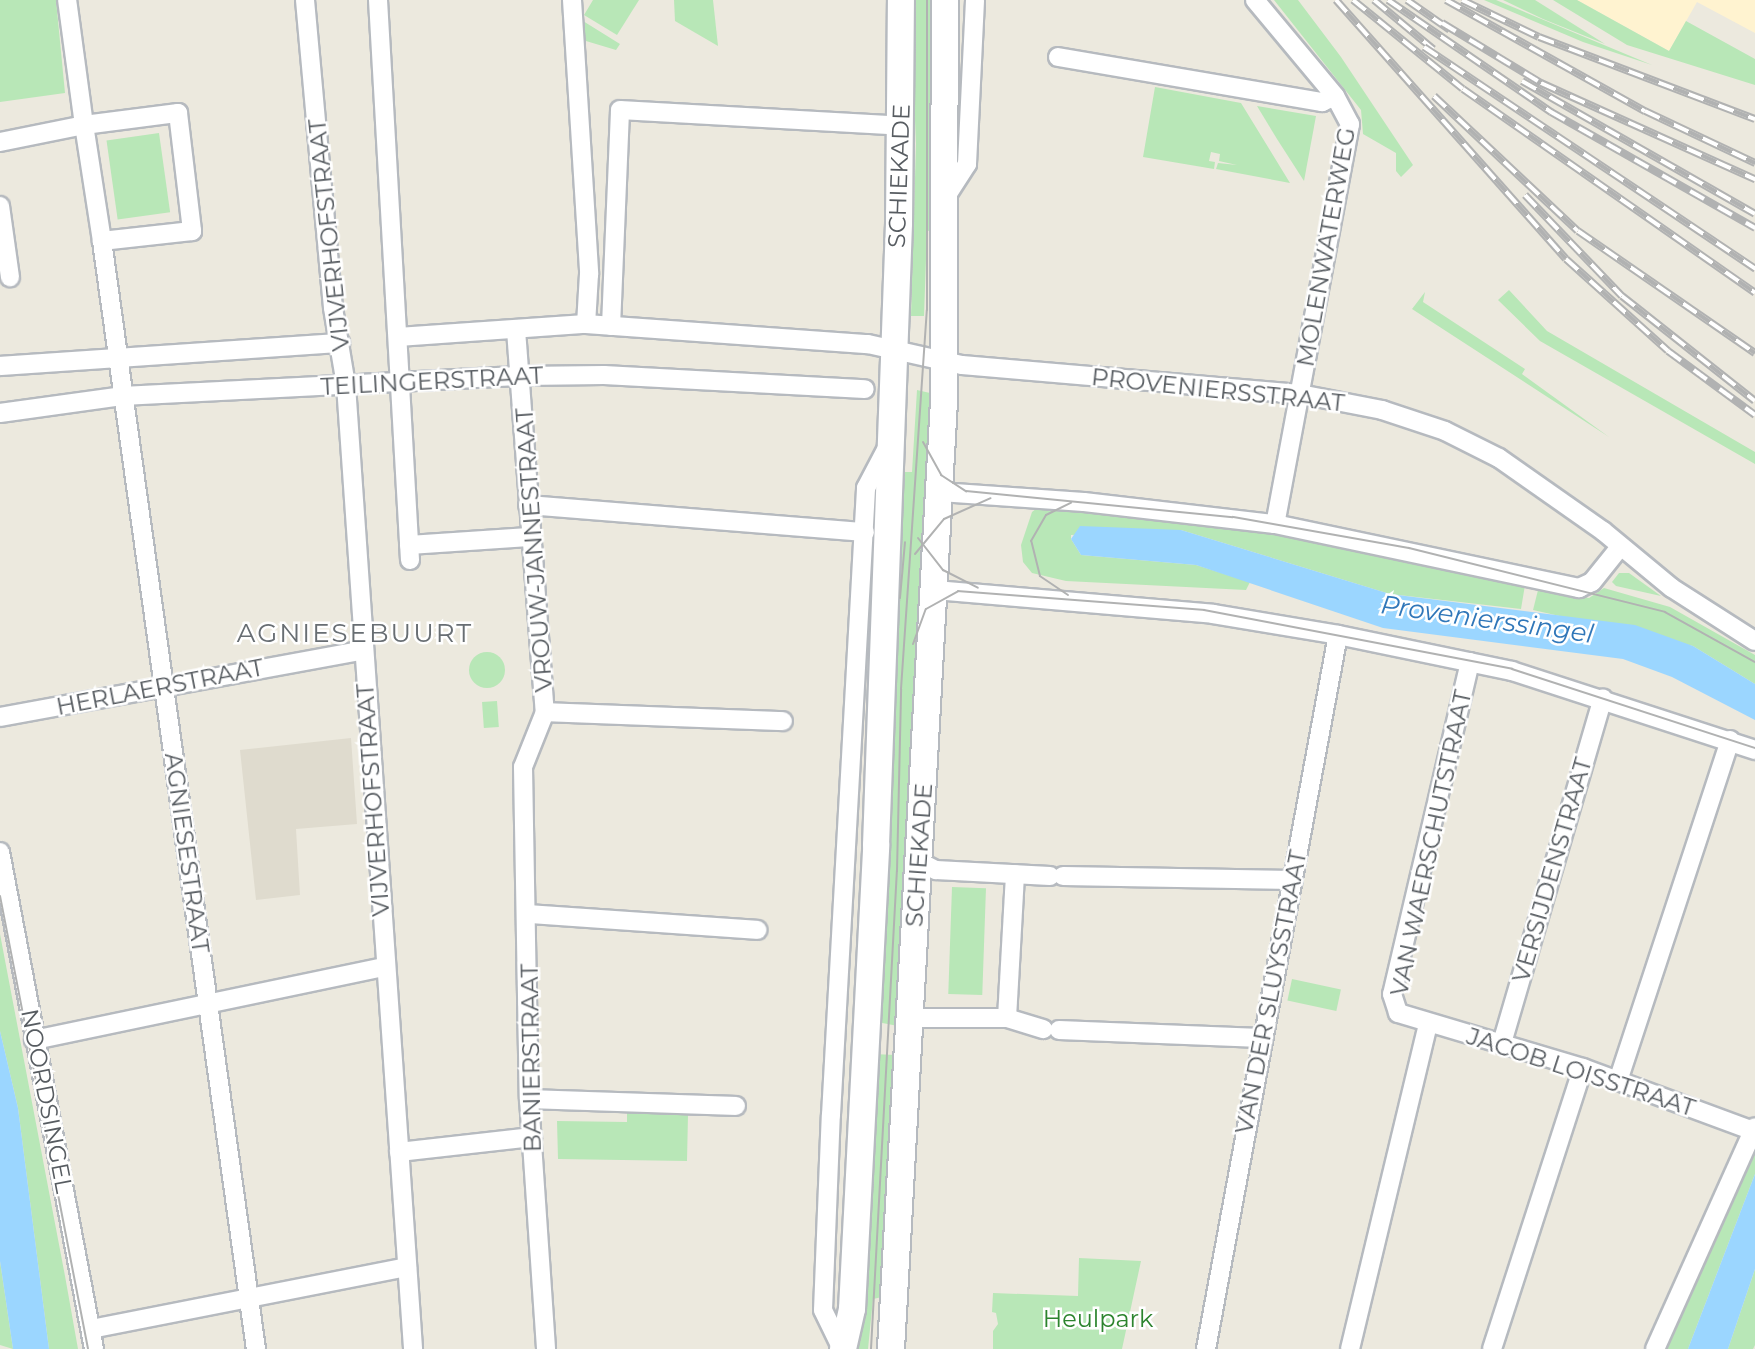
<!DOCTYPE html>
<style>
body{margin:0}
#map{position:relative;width:1755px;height:1349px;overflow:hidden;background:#ece9de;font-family:Montserrat,sans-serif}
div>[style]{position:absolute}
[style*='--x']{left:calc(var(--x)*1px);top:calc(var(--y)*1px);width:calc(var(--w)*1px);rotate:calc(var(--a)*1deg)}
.commercial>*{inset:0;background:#fff3d0}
.education>*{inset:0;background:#dfdbce}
.green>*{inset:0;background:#b8e7b7;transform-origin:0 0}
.round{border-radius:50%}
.water>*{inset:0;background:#9bd6ff}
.roads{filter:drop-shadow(2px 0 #b6babf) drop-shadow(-2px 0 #b6babf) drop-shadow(0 2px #b6babf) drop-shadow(0 -2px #b6babf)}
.street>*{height:18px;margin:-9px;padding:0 9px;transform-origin:9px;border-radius:9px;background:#fff}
.secondary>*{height:26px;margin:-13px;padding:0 13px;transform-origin:13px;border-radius:13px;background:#fff}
.tram>*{height:2px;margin:-1px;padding:0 1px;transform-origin:1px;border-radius:1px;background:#b1b2b2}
.rail>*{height:8px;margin-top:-4px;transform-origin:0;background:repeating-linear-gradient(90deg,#fff 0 16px,#b1b2b2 0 32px);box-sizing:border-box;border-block:2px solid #b1b2b2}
span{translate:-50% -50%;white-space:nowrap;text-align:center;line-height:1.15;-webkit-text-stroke:5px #fff;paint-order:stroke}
.street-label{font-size:24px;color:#575c61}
.park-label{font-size:24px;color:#2c842e}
.water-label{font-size:26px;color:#3077b9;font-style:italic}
.neighbourhood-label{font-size:26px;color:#686e73;letter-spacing:2px}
</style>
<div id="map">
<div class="commercial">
<i style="clip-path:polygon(1577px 0,1755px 0,1755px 33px,1697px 2px,1669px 51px)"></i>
</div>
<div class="education">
<i style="clip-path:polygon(351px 738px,357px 824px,296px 829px,300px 895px,256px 900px,240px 750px)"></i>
</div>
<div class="green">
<i style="clip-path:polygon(0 0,56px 0,65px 93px,0 102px)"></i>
<i style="clip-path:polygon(580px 0,583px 21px,620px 44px,616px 50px,576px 38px)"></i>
<i style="clip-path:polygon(593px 0,639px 0,617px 35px,584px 15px)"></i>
<i style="clip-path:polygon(674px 0,713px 0,718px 46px,675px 21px)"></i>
<i style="clip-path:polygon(910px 0,936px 0,938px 230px,927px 231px,924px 316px,911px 316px,916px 144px)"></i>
<i style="clip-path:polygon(1274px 0,1298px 0,1341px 57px,1413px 165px,1401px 177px,1396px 171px,1396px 153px,1363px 134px,1361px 110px)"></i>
<i style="clip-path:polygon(1484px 0,1496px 0,1652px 65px,1583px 42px)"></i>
<i style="clip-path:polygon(1503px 0,1535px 0,1605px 44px,1543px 19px)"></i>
<i style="clip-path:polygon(1553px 0,1577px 0,1669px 51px,1686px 21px,1755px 59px,1755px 85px,1627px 45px)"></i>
<i style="clip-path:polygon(1155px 87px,1241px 103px,1290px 183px,1216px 169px,1218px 163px,1237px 165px,1219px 161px,1220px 154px,1211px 152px,1209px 161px,1215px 162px,1214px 169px,1143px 157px)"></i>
<i style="clip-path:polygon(1257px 106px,1316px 116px,1304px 181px,1277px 139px)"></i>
<i style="left:159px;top:133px;width:80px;height:53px;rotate:82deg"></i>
<i style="clip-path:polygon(1509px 290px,1547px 331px,1755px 452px,1755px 464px,1540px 341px,1498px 300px)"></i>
<i style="clip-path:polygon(1425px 292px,1423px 302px,1525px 369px,1522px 374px,1609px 437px,1412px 309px)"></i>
<i style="clip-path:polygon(917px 390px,930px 393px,898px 1026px,872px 1021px,901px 472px,912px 472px)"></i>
<i style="clip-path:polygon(1041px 505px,1281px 528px,1525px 585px,1521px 609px,1390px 594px,1181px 530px,1071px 535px,1071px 539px,1081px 555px,1196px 565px,1250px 582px,1246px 590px,1066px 581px,1032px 573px,1023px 562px,1021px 545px,1032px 512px)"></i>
<i style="clip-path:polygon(1619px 573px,1629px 573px,1661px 596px,1616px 586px,1612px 582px)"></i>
<i style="clip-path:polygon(1539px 586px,1589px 598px,1604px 588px,1670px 607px,1755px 655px,1755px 684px,1693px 646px,1533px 610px)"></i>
<i class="round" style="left:469px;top:652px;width:36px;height:36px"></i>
<i style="left:497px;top:701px;width:26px;height:15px;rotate:86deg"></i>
<i style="left:952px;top:887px;width:34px;height:107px;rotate:2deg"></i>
<i style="clip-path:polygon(0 934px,65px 1276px,78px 1349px,49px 1349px,18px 1108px,0 1031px)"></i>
<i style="left:1292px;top:979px;width:50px;height:22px;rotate:12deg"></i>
<i style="clip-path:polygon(872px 1054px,896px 1055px,882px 1297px,873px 1299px,868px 1349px,853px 1349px)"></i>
<i style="clip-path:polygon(627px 1111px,688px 1115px,687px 1161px,558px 1159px,557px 1121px,627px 1122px)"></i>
<i style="clip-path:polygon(1755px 1149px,1755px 1174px,1688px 1349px,1667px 1349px)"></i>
<i style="clip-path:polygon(1079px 1258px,1141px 1261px,1122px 1349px,993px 1349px,993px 1331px,998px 1324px,996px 1313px,992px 1312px,993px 1293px,1078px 1296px)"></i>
<i style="clip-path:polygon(0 1261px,13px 1349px,0 1345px)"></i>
<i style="clip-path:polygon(1755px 1269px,1755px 1345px,1753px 1349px,1728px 1349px)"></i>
</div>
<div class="water">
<i style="clip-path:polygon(1080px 526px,1181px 530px,1390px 594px,1635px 625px,1693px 646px,1755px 684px,1755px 720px,1672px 677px,1623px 659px,1383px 628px,1196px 565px,1081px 555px,1071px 539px)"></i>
<i style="clip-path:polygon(0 1031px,18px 1108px,49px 1349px,13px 1349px,0 1261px)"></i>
<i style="clip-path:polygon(1755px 1174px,1755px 1269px,1728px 1349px,1688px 1349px)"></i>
</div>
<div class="roads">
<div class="street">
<i style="--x:305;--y:0;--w:309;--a:84.8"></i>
<i style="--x:333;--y:308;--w:78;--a:80.4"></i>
<i style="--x:346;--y:385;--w:966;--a:86.02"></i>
<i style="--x:378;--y:0;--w:561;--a:86.73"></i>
<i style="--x:572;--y:0;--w:275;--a:86.4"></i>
<i style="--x:589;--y:274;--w:50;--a:93.4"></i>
<i style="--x:1255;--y:0;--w:125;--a:50.2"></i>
<i style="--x:1335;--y:96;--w:32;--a:62"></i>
<i style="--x:1350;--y:124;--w:407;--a:100.6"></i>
<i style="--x:1058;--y:57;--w:268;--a:9.7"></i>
<i style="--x:1322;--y:102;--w:14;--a:-25"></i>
<i style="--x:0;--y:142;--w:86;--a:-11.4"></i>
<i style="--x:84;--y:125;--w:95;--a:-7.3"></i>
<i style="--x:178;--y:113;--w:119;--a:83.2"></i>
<i style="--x:192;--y:231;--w:91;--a:173.7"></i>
<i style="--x:102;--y:241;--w:117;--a:-98.8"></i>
<i style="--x:84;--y:125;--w:126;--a:-97.7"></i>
<i style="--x:947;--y:195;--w:37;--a:-57"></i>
<i style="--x:967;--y:164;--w:164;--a:-87.2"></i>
<i style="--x:0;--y:206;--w:72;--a:82"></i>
<i style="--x:102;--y:241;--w:1119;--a:82.09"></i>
<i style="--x:611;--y:326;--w:216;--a:-87.6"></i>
<i style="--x:620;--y:110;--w:282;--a:3.2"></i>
<i style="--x:516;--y:330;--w:383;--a:85.7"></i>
<i style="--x:545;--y:712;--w:59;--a:111.8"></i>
<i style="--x:523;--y:767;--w:332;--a:89"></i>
<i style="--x:529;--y:1099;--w:251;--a:86.1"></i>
<i style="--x:398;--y:337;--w:188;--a:-4"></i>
<i style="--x:586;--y:324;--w:283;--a:4.1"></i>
<i style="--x:868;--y:344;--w:96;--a:12.6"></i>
<i style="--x:962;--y:365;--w:339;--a:4.9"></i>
<i style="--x:1300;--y:394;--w:84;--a:11"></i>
<i style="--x:1382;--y:410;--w:66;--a:18.4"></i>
<i style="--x:1445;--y:431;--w:60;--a:26.6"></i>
<i style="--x:1499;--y:458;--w:127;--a:35.1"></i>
<i style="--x:1603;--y:531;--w:89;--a:39.6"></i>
<i style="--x:1672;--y:588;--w:98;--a:32.6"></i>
<i style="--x:0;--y:366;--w:341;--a:-3.9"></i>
<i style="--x:0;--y:413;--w:123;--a:-7.9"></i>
<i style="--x:122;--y:396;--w:400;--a:-2.9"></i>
<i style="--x:522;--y:376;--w:82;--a:-0.7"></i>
<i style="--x:604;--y:375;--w:261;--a:3.1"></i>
<i style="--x:940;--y:492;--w:144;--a:4"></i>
<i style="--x:1084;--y:502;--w:192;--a:6.6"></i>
<i style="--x:1275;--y:524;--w:311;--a:11.9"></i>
<i style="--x:1579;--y:588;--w:14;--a:-25"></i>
<i style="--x:1592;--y:582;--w:45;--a:-51.3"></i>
<i style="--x:528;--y:505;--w:338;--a:4.6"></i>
<i style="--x:409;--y:545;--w:120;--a:-3.8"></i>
<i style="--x:935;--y:590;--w:279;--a:4.9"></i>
<i style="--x:1213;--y:614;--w:127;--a:9.5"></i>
<i style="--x:1338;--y:635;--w:178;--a:11.7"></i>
<i style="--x:1512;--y:671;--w:256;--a:18"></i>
<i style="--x:1470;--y:662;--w:341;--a:103.2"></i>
<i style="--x:1392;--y:994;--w:20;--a:72"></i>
<i style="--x:1398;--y:1013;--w:193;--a:16.6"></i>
<i style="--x:1583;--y:1068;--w:181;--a:20.3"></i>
<i style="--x:545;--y:712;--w:238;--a:2.2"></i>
<i style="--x:0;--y:717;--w:367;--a:-10.4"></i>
<i style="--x:0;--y:852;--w:506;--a:79.29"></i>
<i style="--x:920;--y:862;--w:18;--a:27"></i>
<i style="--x:936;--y:870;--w:114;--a:3"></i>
<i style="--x:1063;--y:876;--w:230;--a:1"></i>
<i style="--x:529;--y:914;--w:229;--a:4"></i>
<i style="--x:908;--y:1018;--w:99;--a:0"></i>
<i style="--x:1007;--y:1018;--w:38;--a:17"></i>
<i style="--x:1007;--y:1018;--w:144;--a:-86.8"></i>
<i style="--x:1059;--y:1030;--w:202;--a:2.3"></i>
<i style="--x:34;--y:1040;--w:358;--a:-11.8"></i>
<i style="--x:1502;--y:1043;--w:359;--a:-73.7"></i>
<i style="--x:1618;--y:1081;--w:359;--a:-71.8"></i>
<i style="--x:529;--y:1099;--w:207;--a:1.9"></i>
<i style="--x:399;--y:1152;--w:134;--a:-6.4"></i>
<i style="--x:91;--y:1329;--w:322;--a:-11.1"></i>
<i style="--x:842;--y:1349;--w:43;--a:-116"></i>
<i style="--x:823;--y:1310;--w:195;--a:-87.7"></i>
<i style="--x:831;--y:1115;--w:628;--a:-86.8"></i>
<i style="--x:866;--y:488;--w:45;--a:-62.3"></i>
<i style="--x:1206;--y:1349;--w:726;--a:-79.53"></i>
<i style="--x:1350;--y:1349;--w:334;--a:-76.5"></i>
<i style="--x:1492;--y:1349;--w:295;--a:-72.1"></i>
<i style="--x:1655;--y:1349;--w:243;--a:-65.8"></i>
</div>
<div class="secondary">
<i style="--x:843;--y:1349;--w:41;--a:-77.3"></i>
<i style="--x:852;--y:1309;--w:465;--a:-87"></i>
<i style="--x:876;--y:845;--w:622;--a:-87.88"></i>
<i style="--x:899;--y:223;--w:223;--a:-89.5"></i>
<i style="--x:891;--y:1349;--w:948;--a:-86.8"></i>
<i style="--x:944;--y:402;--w:402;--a:-89.9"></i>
</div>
</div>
<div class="tram">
<i style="--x:923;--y:442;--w:38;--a:61"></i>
<i style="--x:941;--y:475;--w:30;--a:33"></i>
<i style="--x:966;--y:491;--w:268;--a:5.6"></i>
<i style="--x:1233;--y:517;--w:179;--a:10"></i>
<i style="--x:1409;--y:548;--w:264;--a:14"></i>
<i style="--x:1665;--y:612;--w:103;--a:29.1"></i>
<i style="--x:918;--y:538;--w:41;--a:52"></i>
<i style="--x:943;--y:570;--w:39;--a:27"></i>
<i style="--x:915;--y:554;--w:45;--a:-50.4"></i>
<i style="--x:944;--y:519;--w:51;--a:-24.1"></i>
<i style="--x:1068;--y:595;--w:34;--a:-146"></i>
<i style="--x:1040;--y:576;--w:36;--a:-104"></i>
<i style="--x:1031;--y:541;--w:30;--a:-60"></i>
<i style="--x:1046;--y:515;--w:28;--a:-26"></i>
<i style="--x:900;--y:598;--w:56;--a:-84.9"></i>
<i style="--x:913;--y:644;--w:37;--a:-70"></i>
<i style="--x:926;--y:609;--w:37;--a:-29"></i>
<i style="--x:958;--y:591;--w:247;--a:4.4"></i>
<i style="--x:1204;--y:610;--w:314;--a:10.8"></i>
<i style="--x:1512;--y:669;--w:256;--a:18"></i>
<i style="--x:0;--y:896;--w:461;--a:79"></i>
<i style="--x:871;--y:1349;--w:479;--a:-86.9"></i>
<i style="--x:897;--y:871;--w:182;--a:-88.7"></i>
<i style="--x:901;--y:689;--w:380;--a:-86.1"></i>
<i style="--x:927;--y:310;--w:310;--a:-90"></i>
</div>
<div class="rail">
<i style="--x:1336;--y:0;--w:346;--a:48.4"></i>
<i style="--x:1566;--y:259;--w:137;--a:42"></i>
<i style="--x:1668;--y:351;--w:108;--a:36.3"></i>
<i style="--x:1353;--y:0;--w:141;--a:39"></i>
<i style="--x:1463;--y:89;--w:356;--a:34.9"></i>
<i style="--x:1374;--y:0;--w:77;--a:39.7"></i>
<i style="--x:1388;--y:0;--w:198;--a:34.5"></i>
<i style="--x:1551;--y:112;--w:235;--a:29.6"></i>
<i style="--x:1407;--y:0;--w:52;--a:34.9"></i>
<i style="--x:1446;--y:0;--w:228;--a:29.2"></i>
<i style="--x:1645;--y:111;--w:122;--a:25.3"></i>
<i style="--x:1462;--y:0;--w:85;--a:25.7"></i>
<i style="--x:1539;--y:37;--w:231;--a:20.8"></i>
<i style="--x:1442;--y:23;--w:116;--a:31.2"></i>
<i style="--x:1541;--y:83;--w:235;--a:24.2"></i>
<i style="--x:1424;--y:47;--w:399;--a:33.8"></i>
<i style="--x:1522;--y:81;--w:268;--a:29.7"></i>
<i style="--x:1434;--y:96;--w:197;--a:43.2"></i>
<i style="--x:1578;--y:231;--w:215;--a:34.6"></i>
<i style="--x:1525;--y:195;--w:140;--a:46.2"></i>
<i style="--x:1622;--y:296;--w:169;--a:38.3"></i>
</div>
<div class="street-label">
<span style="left:899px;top:176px;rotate:-88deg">SCHIEKADE</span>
<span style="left:329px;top:235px;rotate:-96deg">VIJVERHOFSTRAAT</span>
<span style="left:1326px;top:247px;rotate:-80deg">MOLENWATERWEG</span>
<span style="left:432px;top:381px;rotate:-3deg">TEILINGERSTRAAT</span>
<span style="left:1218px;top:390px;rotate:6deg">PROVENIERSSTRAAT</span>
<span style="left:534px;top:550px;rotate:-94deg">VROUW-JANNESTRAAT</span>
<span style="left:160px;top:687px;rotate:-11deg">HERLAERSTRAAT</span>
<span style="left:373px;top:800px;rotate:-94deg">VIJVERHOFSTRAAT</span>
<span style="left:1431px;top:843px;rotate:-78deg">VAN WAERSCHUTSTRAAT</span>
<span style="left:187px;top:853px;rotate:82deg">AGNIESESTRAAT</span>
<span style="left:919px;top:855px;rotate:-86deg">SCHIEKADE</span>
<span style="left:1552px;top:870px;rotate:-74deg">VERSIJDENSTRAAT</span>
<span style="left:1271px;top:992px;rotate:-79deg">VAN DER SLUYSSTRAAT</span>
<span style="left:531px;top:1058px;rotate:-91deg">BANIERSTRAAT</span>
<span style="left:1581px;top:1072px;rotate:18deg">JACOB LOISSTRAAT</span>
<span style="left:47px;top:1101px;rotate:79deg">NOORDSINGEL</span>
</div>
<div class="park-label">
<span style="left:1098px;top:1319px">Heulpark</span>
</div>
<div class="water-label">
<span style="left:1487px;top:620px;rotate:8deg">Provenierssingel</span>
</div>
<div class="neighbourhood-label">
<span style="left:355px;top:634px">AGNIESEBUURT</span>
</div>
</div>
